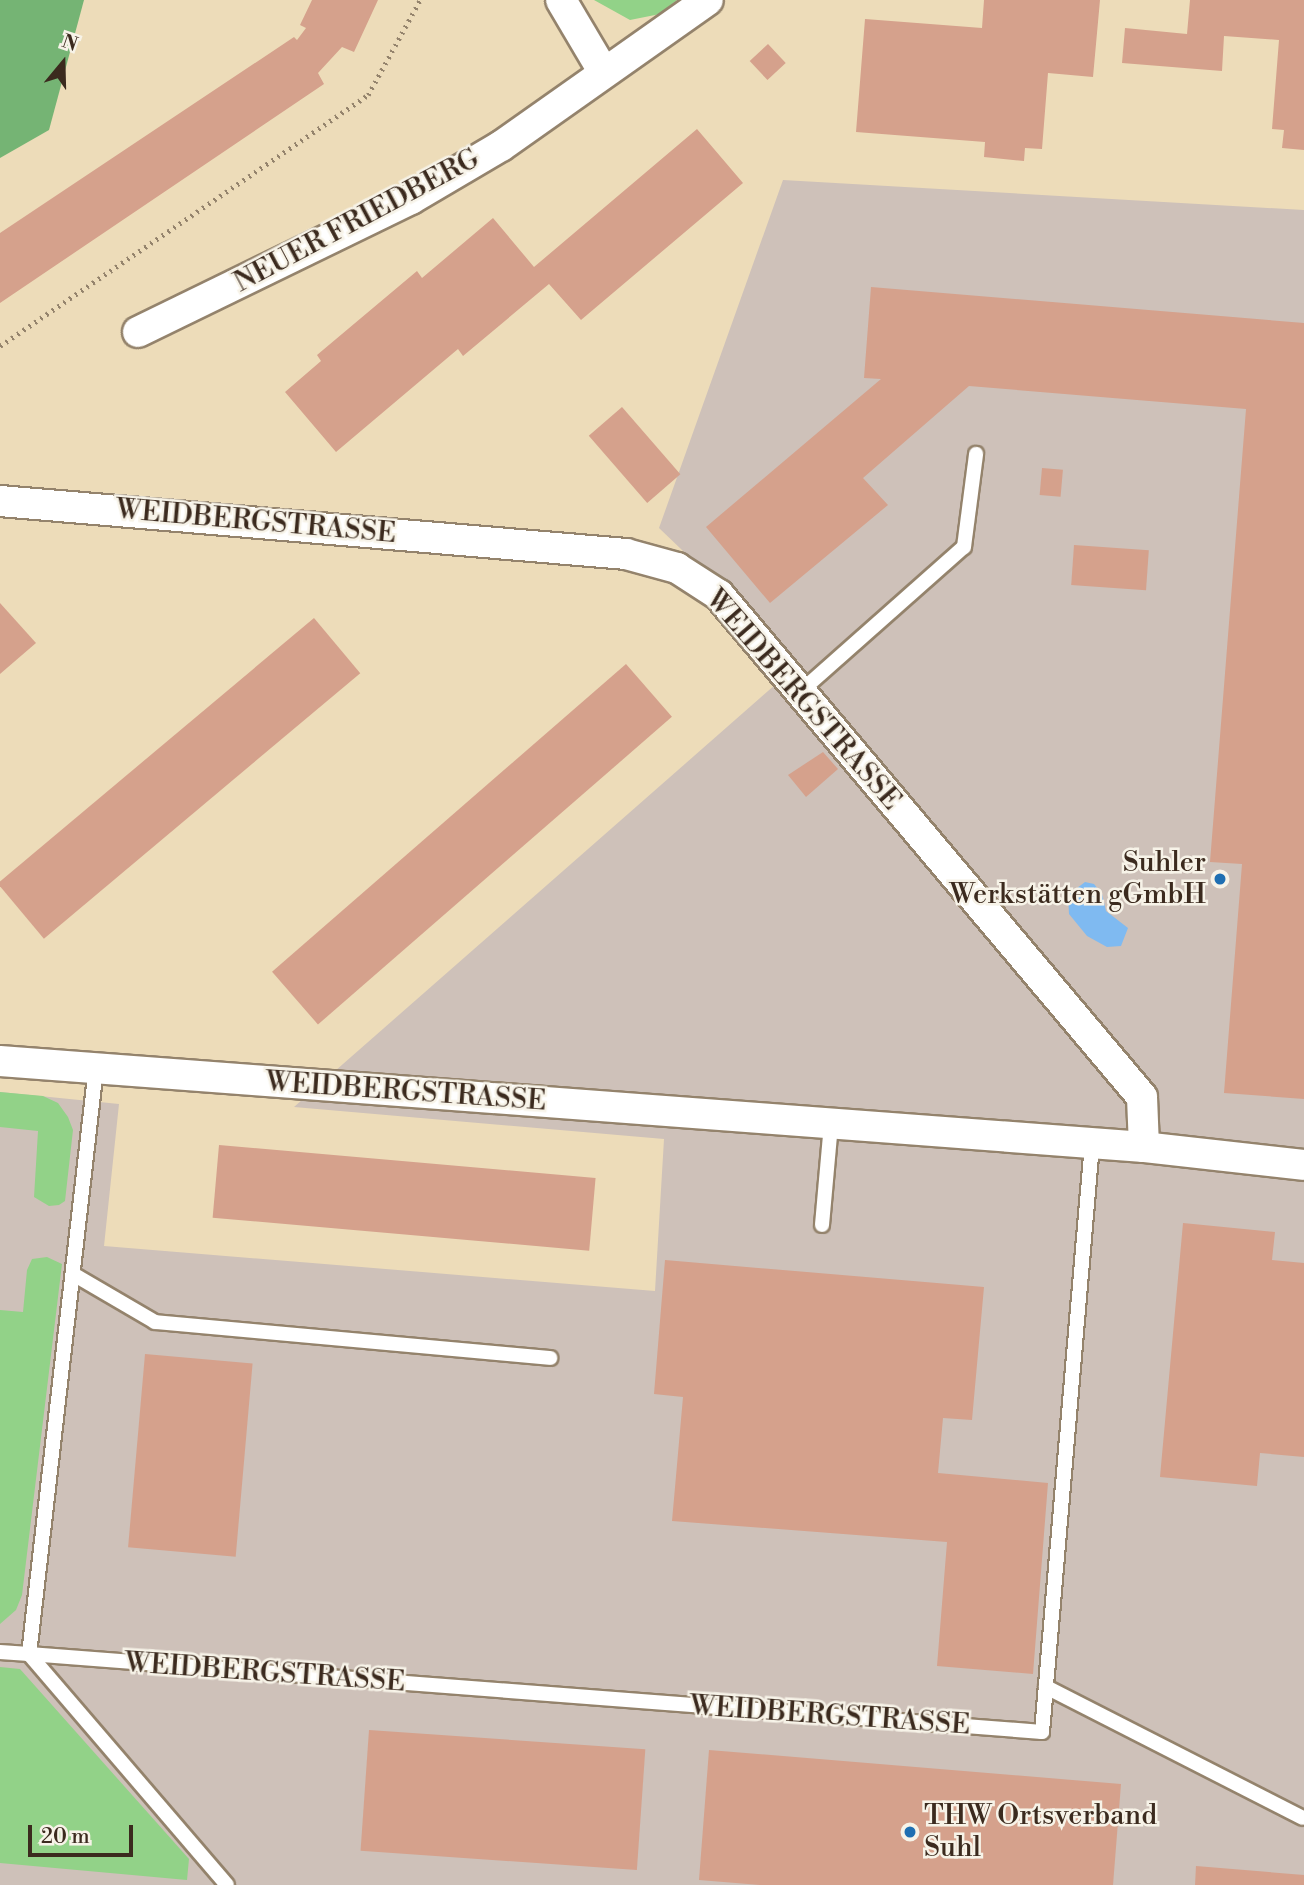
<!DOCTYPE html>
<meta charset="utf-8">
<style>
body{margin:0}
#map{position:relative;width:1304px;height:1885px;overflow:hidden;background:#eddcb9;font-family:"Libre Bodoni",serif}
div>[style]{position:absolute}
[style*='--x']{left:calc(var(--x)*1px);top:calc(var(--y)*1px);width:calc(var(--w)*1px);rotate:calc(var(--a)*1deg)}
.industrial>*{inset:0;background:#cec1b9}
.green>*{inset:0;background:#92d288}
.forest>*{inset:0;background:#75b474}
.water>*{inset:0;background:#7fbaf1}
.building>*{inset:0;background:#d5a18c;transform-origin:0 0}
.path>*{height:4.5px;margin-top:-2.25px;transform-origin:0;background:repeating-linear-gradient(90deg,#94836c 0 2px,transparent 0 7px)}
.roads{filter:drop-shadow(2px 0 #94836c) drop-shadow(-2px 0 #94836c) drop-shadow(0 2px #94836c) drop-shadow(0 -2px #94836c)}
.lane>*{height:14px;margin:-7px;padding:0 7px;transform-origin:7px;border-radius:7px;background:#fff}
.street>*{height:30px;margin:-15px;padding:0 15px;transform-origin:15px;border-radius:15px;background:#fff}
.dots>*{width:19px;height:19px;translate:-50% -50%;box-sizing:border-box;border:4px solid #f7f3e8;border-radius:50%}
span{translate:-50% -50%;white-space:nowrap;text-align:center;line-height:1.15;-webkit-text-stroke:5px #f7f3e8;paint-order:stroke}
.street-label{font-size:28px;color:#3b2a1e}
.poi-label{font-size:28px;color:#3b2a1e}
.right{translate:-100% -50%;text-align:right}
.left{translate:0 -50%;text-align:left}
.north{position:absolute;left:28px;top:28px;width:70px;height:70px;-webkit-text-stroke:5px #f7f3e8;paint-order:stroke;rotate:19deg;font-size:19px;font-weight:700;line-height:28px;text-align:center;color:#3b2a1e}
.north::after{content:'';display:block;margin:auto;width:24px;height:32px;background:#3b2a1e;clip-path:polygon(50% 0,100% 100%,50% 72%,0 100%)}
.scale{position:absolute;left:28px;top:1825px;width:105px;height:32px;box-sizing:border-box;border:4px solid #3b2a1e;border-top:0;padding-left:9px;font-size:21px;line-height:24px;white-space:nowrap;color:#3b2a1e;-webkit-text-stroke:5px #f7f3e8;paint-order:stroke}
</style>
<div id="map">
<div class="industrial">
<i style="clip-path:polygon(783px 180px,1304px 210px,1304px 1885px,0 1885px,0 1092px,119px 1104px,104px 1246px,655px 1291px,664px 1139px,294px 1107px,800px 663px,659px 528px)"></i>
</div>
<div class="green">
<i style="clip-path:polygon(594px 0,677px 0,660px 14px,630px 20px)"></i>
<i style="clip-path:polygon(0 1092px,43px 1096px,58px 1103px,68px 1117px,73px 1130px,65px 1201px,59px 1205px,49px 1206px,34px 1197px,38px 1131px,0 1127px)"></i>
<i style="clip-path:polygon(47px 1257px,62px 1264px,22px 1595px,16px 1610px,0 1624px,0 1310px,23px 1312px,27px 1270px,32px 1259px)"></i>
<i style="clip-path:polygon(0 1667px,20px 1669px,189px 1859px,187px 1880px,0 1863px)"></i>
</div>
<div class="forest">
<i style="clip-path:polygon(0 0,84px 0,49px 130px,0 158px)"></i>
</div>
<div class="water">
<i style="clip-path:polygon(1085px 882px,1094px 884px,1102px 894px,1106px 911px,1128px 928px,1121px 946px,1107px 947px,1087px 936px,1069px 914px,1068px 895px)"></i>
</div>
<div class="building">
<i style="clip-path:polygon(312px 0,378px 0,354px 52px,342px 47px,318px 73px,324px 84px,0 303px,0 233px,294px 37px,297px 40px,306px 28px,300px 25px)"></i>
<i style="clip-path:polygon(984px 0,1100px 0,1093px 77px,1048px 73px,1042px 149px,1025px 148px,1024px 161px,984px 157px,985px 142px,856px 132px,865px 19px,982px 28px)"></i>
<i style="clip-path:polygon(1190px 0,1304px 0,1304px 150px,1282px 148px,1284px 130px,1272px 129px,1279px 40px,1224px 36px,1222px 71px,1122px 63px,1125px 28px,1187px 34px)"></i>
<i style="left:768px;top:44px;width:26px;height:25px;rotate:47deg"></i>
<i style="clip-path:polygon(697px 129px,743px 183px,581px 320px,549px 284px,463px 356px,458px 349px,336px 452px,285px 392px,321px 361px,317px 355px,417px 271px,422px 278px,493px 218px,534px 267px)"></i>
<i style="clip-path:polygon(871px 287px,1304px 323px,1304px 1099px,1224px 1093px,1242px 864px,1210px 862px,1246px 409px,969px 386px,863px 478px,888px 505px,770px 603px,706px 527px,881px 379px,864px 378px)"></i>
<i style="left:622px;top:407px;width:89px;height:44px;rotate:49deg"></i>
<i style="left:1042px;top:468px;width:21px;height:27px;rotate:5deg"></i>
<i style="left:1074px;top:545px;width:75px;height:40px;rotate:4deg"></i>
<i style="clip-path:polygon(0 603px,36px 643px,0 674px)"></i>
<i style="left:314px;top:618px;width:72px;height:413px;rotate:50deg"></i>
<i style="left:626px;top:664px;width:70px;height:469px;rotate:49deg"></i>
<i style="clip-path:polygon(823px 752px,838px 769px,806px 797px,788px 775px)"></i>
<i style="left:219px;top:1145px;width:378px;height:73px;rotate:5deg"></i>
<i style="clip-path:polygon(1183px 1223px,1275px 1232px,1272px 1260px,1304px 1263px,1304px 1457px,1260px 1453px,1257px 1486px,1160px 1477px)"></i>
<i style="clip-path:polygon(665px 1260px,984px 1287px,972px 1420px,943px 1418px,938px 1473px,1048px 1483px,1033px 1674px,937px 1666px,947px 1542px,672px 1521px,683px 1397px,654px 1394px)"></i>
<i style="left:145px;top:1354px;width:108px;height:194px;rotate:5deg"></i>
<i style="left:369px;top:1730px;width:277px;height:121px;rotate:4deg"></i>
<i style="clip-path:polygon(709px 1750px,1121px 1784px,1113px 1885px,760px 1885px,699px 1880px)"></i>
<i style="clip-path:polygon(1196px 1866px,1304px 1875px,1304px 1885px,1195px 1885px)"></i>
</div>
<div class="path">
<i style="--x:0;--y:346;--w:445;--a:-34.3"></i>
<i style="--x:368;--y:95;--w:108;--a:-61.3"></i>
</div>
<div class="roads">
<div class="lane">
<i style="--x:801;--y:691;--w:217;--a:-41.5"></i>
<i style="--x:964;--y:547;--w:94;--a:-82.6"></i>
<i style="--x:96;--y:1068;--w:590;--a:96.52"></i>
<i style="--x:29;--y:1654;--w:1016;--a:4.4"></i>
<i style="--x:1042;--y:1732;--w:590;--a:-85.14"></i>
<i style="--x:822;--y:1225;--w:101;--a:-84.9"></i>
<i style="--x:73;--y:1274;--w:95;--a:30.3"></i>
<i style="--x:155;--y:1322;--w:397;--a:5.2"></i>
<i style="--x:0;--y:1652;--w:29;--a:4"></i>
<i style="--x:29;--y:1654;--w:304;--a:49.4"></i>
<i style="--x:1046;--y:1687;--w:288;--a:27"></i>
</div>
<div class="street">
<i style="--x:561;--y:0;--w:82;--a:59.4"></i>
<i style="--x:138;--y:332;--w:304;--a:-26"></i>
<i style="--x:411;--y:199;--w:104;--a:-30.5"></i>
<i style="--x:501;--y:146;--w:253;--a:-35.2"></i>
<i style="--x:0;--y:501;--w:628;--a:4.84"></i>
<i style="--x:626;--y:554;--w:53;--a:15.4"></i>
<i style="--x:677;--y:568;--w:50;--a:32.7"></i>
<i style="--x:719;--y:595;--w:656;--a:49.88"></i>
<i style="--x:1142;--y:1097;--w:50;--a:87.7"></i>
<i style="--x:0;--y:1061;--w:1147;--a:4.3"></i>
<i style="--x:1144;--y:1147;--w:161;--a:6.4"></i>
</div>
</div>
<div class="dots">
<i style="left:1220px;top:879px;background:#1f6fb2"></i>
<i style="left:910px;top:1832px;background:#1f6fb2"></i>
</div>
<div class="street-label">
<span style="left:357px;top:221px;rotate:-28deg">NEUER FRIEDBERG</span>
<span style="left:256px;top:522px;rotate:5deg">WEIDBERGSTRASSE</span>
<span style="left:803px;top:700px;rotate:49deg">WEIDBERGSTRASSE</span>
<span style="left:406px;top:1092px;rotate:4deg">WEIDBERGSTRASSE</span>
<span style="left:265px;top:1673px;rotate:4deg">WEIDBERGSTRASSE</span>
<span style="left:830px;top:1716px;rotate:4deg">WEIDBERGSTRASSE</span>
</div>
<div class="poi-label">
<span class="right" style="left:1206px;top:879px">Suhler<br>Werkstätten gGmbH</span>
<span class="left" style="left:924px;top:1832px">THW Ortsverband<br>Suhl</span>
</div>
<div class="north">N</div>
<div class="scale">20 m</div>
</div>
